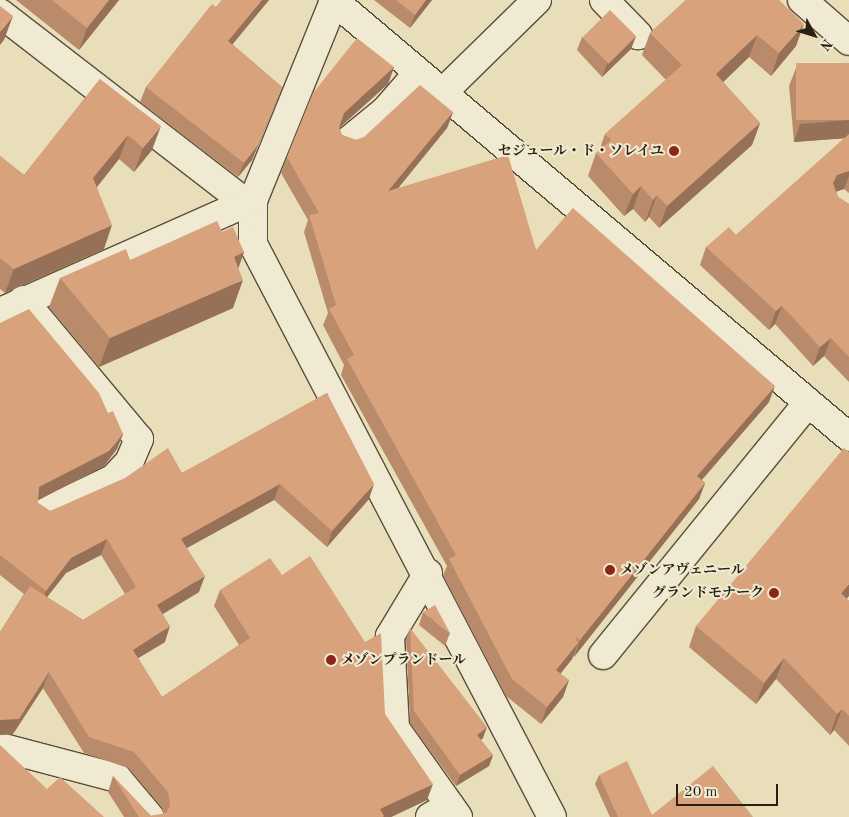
<!DOCTYPE html>
<meta charset="utf-8">
<style>
body{margin:0}
#map{position:relative;width:849px;height:817px;overflow:hidden;background:#e8deba;font-family:"Old Standard TT","Noto Serif JP",serif}
div>[style]{position:absolute}
[style*='--x']{left:calc(var(--x)*1px);top:calc(var(--y)*1px);width:calc(var(--w)*1px);rotate:calc(var(--a)*1deg)}
.roads{filter:drop-shadow(1px 0 #5a4f3d) drop-shadow(-1px 0 #5a4f3d) drop-shadow(0 1px #5a4f3d) drop-shadow(0 -1px #5a4f3d)}
.street>*{height:28px;margin:-14px;padding:0 14px;transform-origin:14px;border-radius:14px;background:#f0ead2}
.secondary>*{height:28px;margin:-14px;padding:0 14px;transform-origin:14px;border-radius:14px;background:#f0ead2}
.wall>*{inset:0;background:#ba8b6b}
.shaded-wall>*{inset:0;background:#977157}
.building>*{inset:0;background:#d8a27c;transform-origin:0 0}
.dots>*{width:14px;height:14px;translate:-50% -50%;box-sizing:border-box;border:2px solid #f0ead2;border-radius:50%}
span{translate:-50% -50%;white-space:nowrap;text-align:center;line-height:1.15;-webkit-text-stroke:4px #f0ead2;paint-order:stroke}
.poi-label{font-size:14px;color:#2a1f13;font-weight:700}
.right{translate:-100% -50%;text-align:right}
.left{translate:0 -50%;text-align:left}
.north{position:absolute;left:789px;top:10px;width:50px;height:50px;-webkit-text-stroke:4px #f0ead2;paint-order:stroke;rotate:129deg;font-size:14px;font-weight:700;line-height:20px;text-align:center;color:#2a1f13}
.north::after{content:'';display:block;margin:auto;width:18px;height:22px;background:#2a1f13;clip-path:polygon(50% 0,100% 100%,50% 72%,0 100%)}
.scale{position:absolute;left:676px;top:784px;width:102px;height:22px;box-sizing:border-box;border:2px solid #2a1f13;border-top:0;padding-left:6px;font-size:15px;line-height:18px;white-space:nowrap;color:#2a1f13;-webkit-text-stroke:4px #f0ead2;paint-order:stroke}
</style>
<div id="map">
<div class="roads">
<div class="street">
<i style="--x:604;--y:0;--w:49;--a:45.8"></i>
<i style="--x:802;--y:0;--w:62;--a:41.1"></i>
<i style="--x:334;--y:1;--w:215;--a:112.1"></i>
<i style="--x:253;--y:200;--w:44;--a:90"></i>
<i style="--x:253;--y:244;--w:646;--a:62.44"></i>
<i style="--x:0;--y:13;--w:311;--a:37.7"></i>
<i style="--x:442;--y:93;--w:133;--a:-44.4"></i>
<i style="--x:348;--y:141;--w:49;--a:-39.2"></i>
<i style="--x:386;--y:110;--w:49;--a:-49.1"></i>
<i style="--x:23;--y:300;--w:181;--a:50.2"></i>
<i style="--x:139;--y:439;--w:25;--a:113"></i>
<i style="--x:129;--y:462;--w:23;--a:133"></i>
<i style="--x:113;--y:479;--w:74;--a:154.5"></i>
<i style="--x:0;--y:312;--w:277;--a:-23.9"></i>
<i style="--x:428;--y:573;--w:74;--a:121.1"></i>
<i style="--x:390;--y:636;--w:92;--a:86.9"></i>
<i style="--x:395;--y:728;--w:109;--a:54.7"></i>
<i style="--x:603;--y:655;--w:325;--a:-50.9"></i>
<i style="--x:0;--y:747;--w:121;--a:14.8"></i>
<i style="--x:117;--y:778;--w:51;--a:49.8"></i>
<i style="--x:430;--y:817;--w:23;--a:-29"></i>
</div>
<div class="secondary">
<i style="--x:333;--y:0;--w:676;--a:40.26"></i>
</div>
</div>
<div class="wall">
<i style="clip-path:polygon(16px 0,119px 0,79px 50px)"></i>
<i style="clip-path:polygon(222px 0,269px 0,232px 44px,282px 87px,252px 160px,238px 177px,140px 102px,146px 87px)"></i>
<i style="clip-path:polygon(374px 0,432px 0,410px 28px)"></i>
<i style="clip-path:polygon(686px 0,796px 46px,771px 76px,749px 57px,723px 82px,760px 123px,752px 145px,659px 228px,649px 217px,645px 222px,633px 209px,624px 216px,588px 176px,596px 153px,599px 151px,605px 134px,666px 80px,642px 55px,650px 33px)"></i>
<i style="clip-path:polygon(636px 36px,631px 49px,602px 77px,577px 50px,582px 37px)"></i>
<i style="clip-path:polygon(849px 63px,849px 193px,844px 189px,836px 191px,838px 197px,849px 204px,849px 382px,824px 356px,813px 366px,775px 324px,769px 330px,700px 265px,706px 247px,736px 235px,845px 138px,794px 142px,789px 86px,796px 68px)"></i>
<i style="clip-path:polygon(394px 67px,388px 84px,339px 128px,342px 135px,356px 140px,453px 112px,447px 128px,398px 188px,536px 250px,769px 402px,702px 480px,705px 483px,699px 499px,574px 657px,573px 656px,572px 659px,560px 674px,569px 680px,563px 697px,541px 724px,506px 696px,443px 575px,447px 566px,341px 375px,344px 365px,323px 325px,328px 313px,304px 232px,308px 220px,281px 173px,287px 157px)"></i>
<i style="clip-path:polygon(100px 79px,152px 150px,134px 172px,119px 159px,97px 187px,104px 249px,5px 293px,0 289px,0 156px,24px 175px)"></i>
<i style="clip-path:polygon(222px 232px,244px 252px,238px 268px,233px 308px,99px 367px,49px 307px,60px 278px,130px 260px)"></i>
<i style="clip-path:polygon(evenodd,0 323px,108px 413px,123px 434px,117px 449px,104px 466px,38px 500px,38px 503px,50px 511px,182px 473px,327px 393px,369px 499px,327px 547px,274px 500px,187px 548px,199px 592px,163px 614px,165px 642px,138px 658px,162px 697px,239px 645px,214px 606px,220px 590px,282px 575px,385px 714px,427px 800px,391px 817px,124px 817px,108px 792px,113px 776px,151px 816px,163px 814px,162px 807px,128px 768px,84px 753px,43px 688px,13px 734px,0 735px,0 632px,24px 594px,0 575px,0 323px,101px 555px,125px 594px,83px 620px,47px 597px,66px 573px,101px 555px)"></i>
<i style="clip-path:polygon(847px 599px,849px 601px,849px 746px,834px 730px,830px 735px,776px 679px,756px 704px,689px 647px,696px 626px)"></i>
<i style="clip-path:polygon(423px 612px,450px 633px,445px 646px,419px 625px)"></i>
<i style="clip-path:polygon(410px 628px,483px 738px,481px 740px,493px 755px,489px 766px,456px 786px,410px 723px,406px 639px)"></i>
<i style="clip-path:polygon(599px 775px,652px 815px,753px 817px,610px 817px,595px 784px)"></i>
</div>
<div class="shaded-wall">
<i style="clip-path:polygon(109px 0,119px 0,79px 50px,87px 28px)"></i>
<i style="clip-path:polygon(262px 0,269px 0,223px 56px,228px 41px)"></i>
<i style="clip-path:polygon(426px 0,432px 0,410px 28px,415px 15px)"></i>
<i style="clip-path:polygon(13px 16px,4px 40px,0 45px,0 32px)"></i>
<i style="clip-path:polygon(804px 24px,796px 46px,771px 76px,779px 53px)"></i>
<i style="clip-path:polygon(757px 35px,749px 57px,708px 97px,716px 74px)"></i>
<i style="clip-path:polygon(636px 36px,631px 49px,602px 77px,607px 64px)"></i>
<i style="clip-path:polygon(394px 67px,388px 84px,338px 129px,344px 113px)"></i>
<i style="clip-path:polygon(282px 87px,252px 160px,238px 177px,244px 163px)"></i>
<i style="clip-path:polygon(453px 112px,447px 128px,382px 208px,388px 191px)"></i>
<i style="clip-path:polygon(849px 120px,849px 138px,794px 142px,800px 124px)"></i>
<i style="clip-path:polygon(760px 123px,752px 145px,659px 228px,667px 206px)"></i>
<i style="clip-path:polygon(161px 126px,152px 150px,134px 172px,143px 148px)"></i>
<i style="clip-path:polygon(128px 135px,119px 159px,85px 202px,93px 178px)"></i>
<i style="clip-path:polygon(849px 171px,849px 176px,844px 189px,830px 194px,833px 183px,837px 175px)"></i>
<i style="clip-path:polygon(641px 186px,633px 209px,624px 216px,633px 194px)"></i>
<i style="clip-path:polygon(657px 195px,649px 217px,645px 222px,653px 200px)"></i>
<i style="clip-path:polygon(112px 225px,104px 249px,5px 293px,14px 269px)"></i>
<i style="clip-path:polygon(244px 252px,234px 281px,234px 257px)"></i>
<i style="clip-path:polygon(243px 280px,233px 308px,99px 367px,110px 338px)"></i>
<i style="clip-path:polygon(782px 306px,775px 324px,769px 330px,776px 311px)"></i>
<i style="clip-path:polygon(831px 338px,824px 356px,813px 366px,820px 347px)"></i>
<i style="clip-path:polygon(775px 386px,769px 402px,691px 492px,697px 476px)"></i>
<i style="clip-path:polygon(123px 434px,117px 449px,104px 466px,33px 503px,39px 487px)"></i>
<i style="clip-path:polygon(705px 483px,699px 499px,574px 657px,580px 640px)"></i>
<i style="clip-path:polygon(280px 484px,274px 500px,176px 554px,181px 539px)"></i>
<i style="clip-path:polygon(374px 484px,369px 499px,327px 547px,332px 531px)"></i>
<i style="clip-path:polygon(107px 539px,101px 555px,66px 573px,40px 606px,46px 591px,71px 558px)"></i>
<i style="clip-path:polygon(205px 576px,199px 592px,151px 621px,157px 605px)"></i>
<i style="clip-path:polygon(849px 584px,849px 596px,834px 614px,841px 593px)"></i>
<i style="clip-path:polygon(170px 626px,165px 642px,127px 665px,133px 650px)"></i>
<i style="clip-path:polygon(578px 643px,572px 659px,550px 687px,556px 670px)"></i>
<i style="clip-path:polygon(784px 658px,776px 679px,756px 704px,764px 683px)"></i>
<i style="clip-path:polygon(49px 672px,43px 688px,13px 734px,0 735px,0 720px)"></i>
<i style="clip-path:polygon(569px 680px,563px 697px,541px 724px,547px 707px)"></i>
<i style="clip-path:polygon(842px 709px,834px 730px,830px 735px,837px 714px)"></i>
<i style="clip-path:polygon(487px 727px,483px 738px,473px 746px,477px 735px)"></i>
<i style="clip-path:polygon(493px 755px,489px 766px,456px 786px,460px 775px)"></i>
<i style="clip-path:polygon(433px 784px,427px 800px,391px 817px,378px 817px,380px 809px)"></i>
</div>
<div class="building">
<i style="clip-path:polygon(52px 0,109px 0,87px 28px)"></i>
<i style="clip-path:polygon(222px 0,262px 0,228px 41px,282px 87px,258px 145px,244px 163px,146px 87px,212px 4px,216px 7px)"></i>
<i style="clip-path:polygon(396px 0,426px 0,415px 15px)"></i>
<i style="clip-path:polygon(686px 0,779px 0,804px 24px,779px 53px,757px 35px,716px 74px,760px 123px,667px 206px,657px 195px,653px 200px,641px 186px,633px 194px,596px 153px,611px 140px,605px 134px,682px 65px,650px 33px)"></i>
<i style="clip-path:polygon(0 6px,13px 16px,0 32px)"></i>
<i style="left:610px;top:10px;width:37px;height:39px;rotate:45deg"></i>
<i style="clip-path:polygon(357px 38px,394px 67px,344px 113px,339px 127px,342px 135px,356px 140px,364px 137px,420px 85px,453px 112px,388px 191px,508px 155px,536px 250px,573px 208px,775px 386px,697px 476px,705px 483px,580px 640px,575px 636px,578px 643px,556px 670px,569px 680px,547px 707px,512px 679px,449px 559px,456px 555px,347px 359px,354px 355px,329px 309px,336px 305px,309px 215px,319px 213px,287px 157px,313px 93px)"></i>
<i style="left:849px;top:63px;width:57px;height:53px;rotate:90deg"></i>
<i style="clip-path:polygon(100px 79px,161px 126px,143px 148px,128px 135px,93px 178px,112px 225px,14px 269px,0 258px,0 156px,24px 175px)"></i>
<i style="clip-path:polygon(849px 134px,849px 171px,837px 175px,833px 183px,838px 197px,849px 204px,849px 357px,831px 338px,820px 347px,782px 306px,776px 311px,706px 247px,729px 227px,736px 235px)"></i>
<i style="clip-path:polygon(217px 221px,222px 232px,233px 227px,244px 252px,234px 257px,243px 280px,110px 338px,60px 278px,126px 249px,130px 260px)"></i>
<i style="clip-path:polygon(29px 309px,99px 393px,108px 413px,113px 411px,123px 434px,109px 451px,39px 487px,38px 503px,50px 511px,125px 478px,168px 448px,182px 473px,327px 393px,374px 484px,332px 531px,280px 484px,181px 539px,205px 576px,157px 605px,170px 626px,133px 650px,162px 697px,250px 638px,220px 590px,270px 558px,282px 575px,310px 556px,365px 642px,381px 633px,385px 714px,433px 784px,380px 809px,384px 816px,383px 817px,139px 817px,113px 776px,151px 816px,166px 813px,170px 806px,168px 792px,134px 752px,89px 737px,49px 672px,19px 719px,0 720px,0 632px,30px 586px,83px 620px,136px 587px,107px 539px,71px 558px,46px 591px,0 555px,0 323px)"></i>
<i style="clip-path:polygon(844px 448px,849px 452px,849px 584px,841px 593px,849px 601px,849px 716px,842px 709px,837px 714px,784px 658px,764px 683px,696px 626px)"></i>
<i style="clip-path:polygon(435px 605px,450px 633px,423px 612px)"></i>
<i style="clip-path:polygon(410px 628px,487px 727px,477px 735px,493px 755px,460px 775px,414px 711px)"></i>
<i style="clip-path:polygon(0 745px,47px 789px,60px 777px,104px 817px,0 817px)"></i>
<i style="clip-path:polygon(627px 761px,652px 815px,713px 766px,753px 817px,618px 817px,599px 775px)"></i>
</div>
<div class="dots">
<i style="left:674px;top:151px;background:#8f2418"></i>
<i style="left:610px;top:570px;background:#8f2418"></i>
<i style="left:774px;top:593px;background:#8f2418"></i>
<i style="left:331px;top:660px;background:#8f2418"></i>
</div>
<div class="poi-label">
<span class="right" style="left:664px;top:151px">セジュール・ド・ソレイユ</span>
<span class="left" style="left:620px;top:570px">メゾンアヴェニール</span>
<span class="right" style="left:764px;top:593px">グランドモナーク</span>
<span class="left" style="left:341px;top:660px">メゾンプランドール</span>
</div>
<div class="north">N</div>
<div class="scale">20 m</div>
</div>
